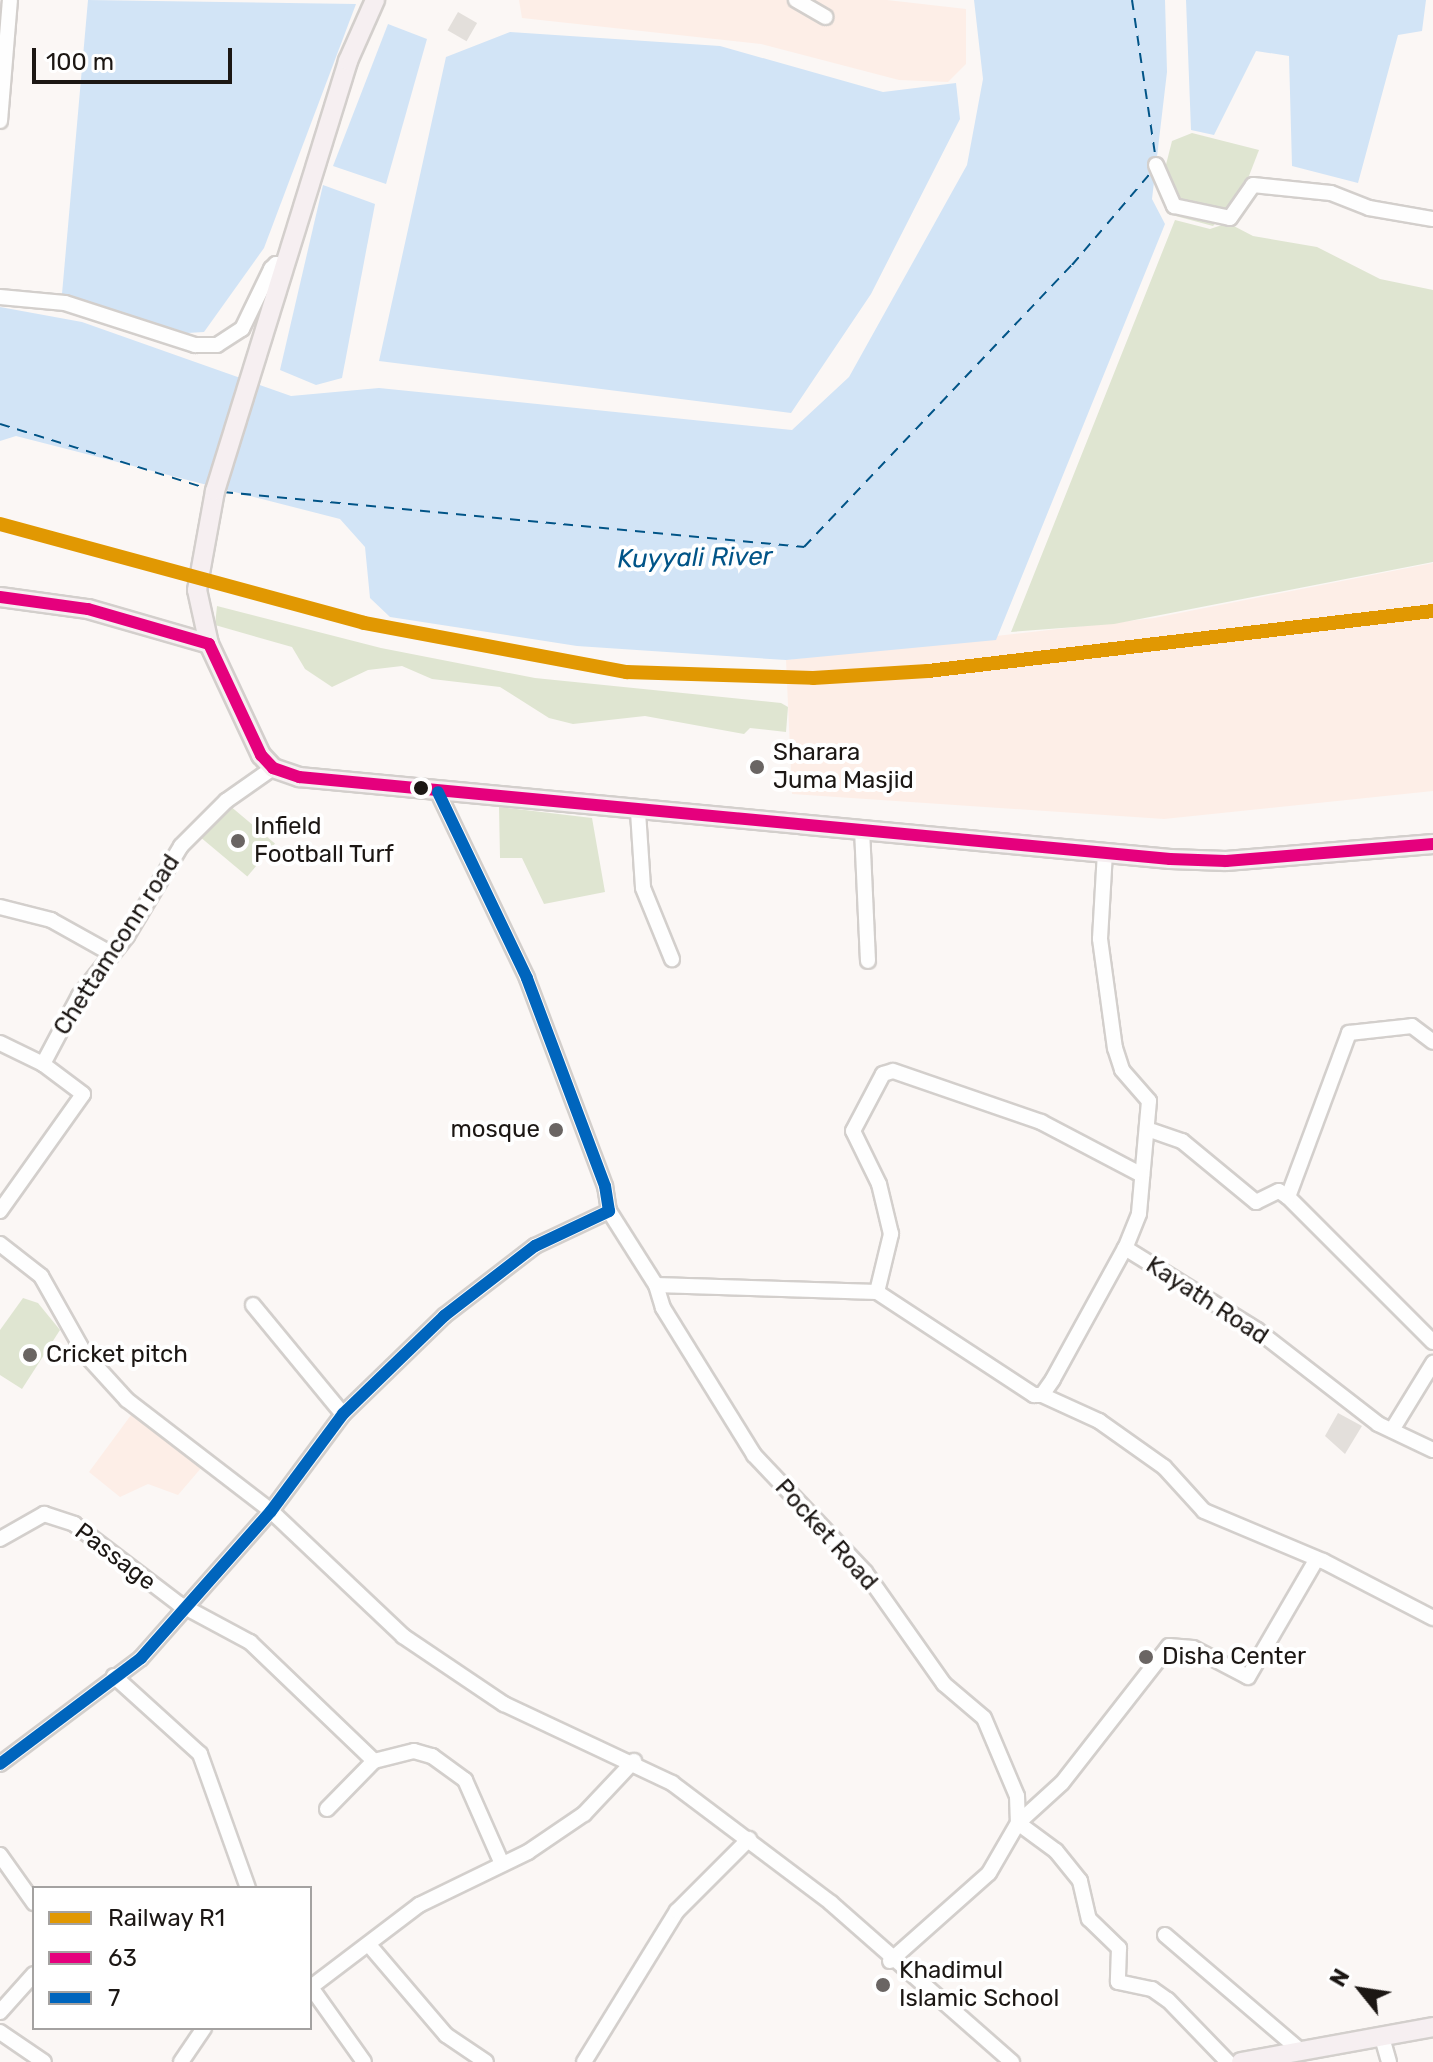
<!DOCTYPE html>
<style>
body{margin:0}
#map{position:relative;width:1433px;height:2062px;overflow:hidden;background:#fbf7f5;font-family:Rubik,sans-serif}
div>[style]{position:absolute}
[style*='--x']{left:calc(var(--x)*1px);top:calc(var(--y)*1px);width:calc(var(--w)*1px);rotate:calc(var(--a)*1deg)}
.built>*{inset:0;background:#fdeee7}
.green>*{inset:0;background:#dfe5d1;transform-origin:0 0}
.water>*{inset:0;background:#d2e4f6}
.ferry>*{height:2px;margin-top:-1px;transform-origin:0;background:repeating-linear-gradient(90deg,#015487 0 10px,transparent 0 18px)}
.building>*{inset:0;background:#e3dfdb;transform-origin:0 0}
.roads{filter:drop-shadow(2px 0 #d3cfcc) drop-shadow(-2px 0 #d3cfcc) drop-shadow(0 2px #d3cfcc) drop-shadow(0 -2px #d3cfcc)}
.minor>*{height:14px;margin:-7px;padding:0 7px;transform-origin:7px;border-radius:7px;background:#fefefe}
.major>*{height:18px;margin:-9px;padding:0 9px;transform-origin:9px;border-radius:9px;background:#f6eff1}
.bus-1>*{height:12px;margin:-6px;padding:0 6px;transform-origin:6px;border-radius:6px;background:#e5007d}
.bus-2>*{height:12px;margin:-6px;padding:0 6px;transform-origin:6px;border-radius:6px;background:#0065bd}
.rail-1>*{height:14px;margin:-7px;padding:0 7px;transform-origin:7px;border-radius:7px;background:#e19802}
.dots>*{width:22px;height:22px;translate:-50% -50%;box-sizing:border-box;border:4px solid #fff;border-radius:50%}
span{translate:-50% -50%;white-space:nowrap;text-align:center;line-height:1.15;-webkit-text-stroke:8px #fff;paint-order:stroke}
.poi-label{font-size:24px;color:#1c1714}
.left{translate:0 -50%;text-align:left}
.right{translate:-100% -50%;text-align:right}
.street-label{font-size:24px;color:#1c1714}
.water-label{font-size:26px;color:#015487;font-style:italic}
.legend{position:absolute;left:32px;top:1886px;width:280px;height:144px;box-sizing:border-box;background:#fff;border:2px solid #a4a2a1;margin:0;padding:10px 14px;list-style:none;font-size:24px;color:#1c1714}
.legend li{display:flex;align-items:center;gap:16px;height:40px}
.legend b{width:40px;border:2px solid #a4a2a1}
.north{position:absolute;left:1321px;top:1950px;width:80px;height:80px;-webkit-text-stroke:6px #fff;paint-order:stroke;rotate:300deg;font-size:22px;font-weight:700;line-height:32px;text-align:center;color:#1c1714}
.north::after{content:'';display:block;margin:auto;width:28px;height:36px;background:#1c1714;clip-path:polygon(50% 0,100% 100%,50% 72%,0 100%)}
.scale{position:absolute;left:32px;top:48px;width:200px;height:36px;box-sizing:border-box;border:4px solid #1c1714;border-top:0;padding-left:10px;font-size:24px;line-height:28px;white-space:nowrap;color:#1c1714;-webkit-text-stroke:6px #fff;paint-order:stroke}
</style>
<div id="map">
<div class="built">
<i style="clip-path:polygon(519px 0,887px 0,966px 9px,966px 64px,948px 82px,899px 80px,761px 44px,522px 18px)"></i>
<i style="clip-path:polygon(1433px 563px,1433px 791px,1164px 819px,792px 794px,786px 660px,1154px 618px)"></i>
<i style="clip-path:polygon(134px 1411px,202px 1467px,178px 1495px,148px 1484px,120px 1497px,89px 1472px)"></i>
</div>
<div class="green">
<i style="clip-path:polygon(1192px 133px,1259px 150px,1242px 194px,1213px 226px,1168px 214px,1159px 192px,1172px 141px)"></i>
<i style="clip-path:polygon(1175px 220px,1210px 229px,1228px 223px,1253px 236px,1317px 247px,1380px 279px,1433px 290px,1433px 562px,1114px 624px,1011px 632px)"></i>
<i style="clip-path:polygon(217px 606px,381px 648px,535px 678px,781px 703px,788px 707px,786px 732px,750px 728px,744px 734px,645px 716px,573px 724px,549px 718px,500px 687px,432px 679px,402px 666px,368px 670px,332px 687px,305px 669px,292px 647px,215px 625px)"></i>
<i style="left:229px;top:805px;width:60px;height:43px;rotate:40deg"></i>
<i style="clip-path:polygon(499px 807px,592px 818px,605px 892px,544px 904px,522px 858px,500px 858px)"></i>
<i style="clip-path:polygon(23px 1298px,38px 1303px,60px 1330px,22px 1389px,0 1375px,0 1330px)"></i>
</div>
<div class="water">
<i style="clip-path:polygon(88px 0,356px 4px,264px 248px,204px 332px,187px 333px,62px 294px)"></i>
<i style="clip-path:polygon(974px 0,1165px 0,1167px 72px,1152px 199px,1165px 224px,996px 640px,786px 660px,577px 646px,390px 617px,370px 598px,365px 547px,340px 519px,16px 436px,0 441px,0 307px,82px 322px,291px 396px,379px 388px,792px 430px,849px 377px,967px 165px,983px 79px)"></i>
<i style="clip-path:polygon(1186px 0,1426px 0,1422px 31px,1398px 35px,1358px 183px,1292px 166px,1289px 56px,1256px 51px,1214px 135px,1191px 130px)"></i>
<i style="clip-path:polygon(388px 24px,427px 39px,386px 184px,333px 166px)"></i>
<i style="clip-path:polygon(510px 32px,720px 46px,883px 92px,956px 83px,960px 119px,871px 294px,791px 413px,379px 361px,446px 57px)"></i>
<i style="clip-path:polygon(323px 185px,375px 204px,342px 378px,316px 385px,280px 370px)"></i>
</div>
<div class="ferry">
<i style="--x:1132;--y:0;--w:163;--a:81.5"></i>
<i style="--x:0;--y:424;--w:219;--a:17.3"></i>
<i style="--x:223;--y:492;--w:584;--a:5.41"></i>
<i style="--x:804;--y:547;--w:389;--a:-46.5"></i>
<i style="--x:1072;--y:265;--w:125;--a:-49.5"></i>
</div>
<div class="building">
<i style="left:458px;top:12px;width:22px;height:21px;rotate:30deg"></i>
<i style="clip-path:polygon(1338px 1413px,1362px 1426px,1345px 1454px,1325px 1436px)"></i>
</div>
<div class="roads">
<div class="minor">
<i style="--x:796;--y:0;--w:34;--a:30"></i>
<i style="--x:0;--y:121;--w:121;--a:-85.3"></i>
<i style="--x:1156;--y:165;--w:45;--a:66.3"></i>
<i style="--x:1174;--y:206;--w:57;--a:12.1"></i>
<i style="--x:1230;--y:218;--w:40;--a:-55.1"></i>
<i style="--x:1253;--y:185;--w:78;--a:5.9"></i>
<i style="--x:1331;--y:193;--w:41;--a:21.5"></i>
<i style="--x:1369;--y:208;--w:65;--a:9.8"></i>
<i style="--x:0;--y:297;--w:65;--a:5.3"></i>
<i style="--x:65;--y:303;--w:137;--a:17.9"></i>
<i style="--x:195;--y:345;--w:22;--a:0"></i>
<i style="--x:217;--y:345;--w:30;--a:-33"></i>
<i style="--x:242;--y:329;--w:67;--a:-64.2"></i>
<i style="--x:271;--y:269;--w:7;--a:-45"></i>
<i style="--x:276;--y:264;--w:10;--a:24"></i>
<i style="--x:638;--y:812;--w:76;--a:86.2"></i>
<i style="--x:643;--y:888;--w:77;--a:67.8"></i>
<i style="--x:862;--y:829;--w:132;--a:87.4"></i>
<i style="--x:1105;--y:852;--w:87;--a:93.3"></i>
<i style="--x:1100;--y:939;--w:110;--a:82.2"></i>
<i style="--x:1115;--y:1048;--w:23;--a:72"></i>
<i style="--x:1122;--y:1070;--w:41;--a:48.9"></i>
<i style="--x:1149;--y:1101;--w:113;--a:95.1"></i>
<i style="--x:1139;--y:1214;--w:37;--a:112"></i>
<i style="--x:1125;--y:1248;--w:155;--a:31.8"></i>
<i style="--x:1257;--y:1330;--w:153;--a:37.8"></i>
<i style="--x:1378;--y:1424;--w:61;--a:25.3"></i>
<i style="--x:0;--y:907;--w:53;--a:14.3"></i>
<i style="--x:51;--y:920;--w:70;--a:29.1"></i>
<i style="--x:0;--y:1043;--w:48;--a:26"></i>
<i style="--x:1147;--y:1129;--w:37;--a:19"></i>
<i style="--x:1182;--y:1141;--w:96;--a:39.5"></i>
<i style="--x:1256;--y:1202;--w:25;--a:-26"></i>
<i style="--x:1279;--y:1191;--w:11;--a:34"></i>
<i style="--x:1288;--y:1197;--w:205;--a:45"></i>
<i style="--x:1288;--y:1197;--w:175;--a:-69.6"></i>
<i style="--x:1349;--y:1033;--w:63;--a:-6.3"></i>
<i style="--x:1412;--y:1026;--w:26;--a:37"></i>
<i style="--x:0;--y:1211;--w:143;--a:-54.6"></i>
<i style="--x:83;--y:1094;--w:50;--a:-143.1"></i>
<i style="--x:43;--y:1064;--w:77;--a:-62.1"></i>
<i style="--x:79;--y:996;--w:77;--a:-51.3"></i>
<i style="--x:127;--y:936;--w:105;--a:-59"></i>
<i style="--x:181;--y:846;--w:64;--a:-45"></i>
<i style="--x:226;--y:801;--w:57;--a:-35.1"></i>
<i style="--x:609;--y:1211;--w:88;--a:57.6"></i>
<i style="--x:656;--y:1285;--w:221;--a:1.8"></i>
<i style="--x:877;--y:1292;--w:188;--a:33.3"></i>
<i style="--x:1034;--y:1395;--w:8;--a:0"></i>
<i style="--x:1042;--y:1395;--w:19;--a:-55"></i>
<i style="--x:1053;--y:1379;--w:149;--a:-61.2"></i>
<i style="--x:0;--y:1244;--w:52;--a:38"></i>
<i style="--x:41;--y:1276;--w:90;--a:60.6"></i>
<i style="--x:85;--y:1354;--w:62;--a:47.6"></i>
<i style="--x:127;--y:1400;--w:182;--a:37.6"></i>
<i style="--x:271;--y:1511;--w:182;--a:43.4"></i>
<i style="--x:403;--y:1636;--w:122;--a:34"></i>
<i style="--x:504;--y:1704;--w:186;--a:25.2"></i>
<i style="--x:672;--y:1783;--w:199;--a:37"></i>
<i style="--x:831;--y:1903;--w:241;--a:41.3"></i>
<i style="--x:656;--y:1285;--w:24;--a:73"></i>
<i style="--x:663;--y:1308;--w:173;--a:58.2"></i>
<i style="--x:754;--y:1455;--w:161;--a:46.5"></i>
<i style="--x:865;--y:1572;--w:137;--a:54.8"></i>
<i style="--x:944;--y:1684;--w:52;--a:40.4"></i>
<i style="--x:984;--y:1718;--w:85;--a:67.1"></i>
<i style="--x:1017;--y:1796;--w:27;--a:88"></i>
<i style="--x:1018;--y:1823;--w:47;--a:36.4"></i>
<i style="--x:1056;--y:1851;--w:38;--a:51"></i>
<i style="--x:1080;--y:1881;--w:39;--a:77"></i>
<i style="--x:1089;--y:1919;--w:42;--a:44"></i>
<i style="--x:1119;--y:1948;--w:34;--a:92"></i>
<i style="--x:1118;--y:1982;--w:35;--a:12"></i>
<i style="--x:1152;--y:1989;--w:19;--a:35"></i>
<i style="--x:1168;--y:2000;--w:86;--a:45.9"></i>
<i style="--x:877;--y:1292;--w:60;--a:-76.4"></i>
<i style="--x:891;--y:1234;--w:51;--a:-103.5"></i>
<i style="--x:879;--y:1184;--w:59;--a:-116.1"></i>
<i style="--x:853;--y:1131;--w:64;--a:-62.2"></i>
<i style="--x:883;--y:1074;--w:10;--a:-17"></i>
<i style="--x:893;--y:1071;--w:157;--a:19"></i>
<i style="--x:1041;--y:1122;--w:114;--a:27.7"></i>
<i style="--x:253;--y:1305;--w:141;--a:50.5"></i>
<i style="--x:1042;--y:1395;--w:63;--a:24.5"></i>
<i style="--x:1099;--y:1421;--w:80;--a:35.3"></i>
<i style="--x:1164;--y:1467;--w:59;--a:47.7"></i>
<i style="--x:1204;--y:1511;--w:129;--a:22.8"></i>
<i style="--x:1323;--y:1561;--w:124;--a:27.4"></i>
<i style="--x:1392;--y:1430;--w:79;--a:-58.5"></i>
<i style="--x:0;--y:1539;--w:51;--a:-29.6"></i>
<i style="--x:44;--y:1514;--w:32;--a:18"></i>
<i style="--x:74;--y:1524;--w:132;--a:37.3"></i>
<i style="--x:179;--y:1604;--w:81;--a:28.2"></i>
<i style="--x:250;--y:1642;--w:172;--a:43.8"></i>
<i style="--x:114;--y:1676;--w:116;--a:42.2"></i>
<i style="--x:200;--y:1754;--w:142;--a:70.3"></i>
<i style="--x:0;--y:1764;--w:176;--a:-36.9"></i>
<i style="--x:141;--y:1658;--w:196;--a:-48.5"></i>
<i style="--x:271;--y:1511;--w:121;--a:-53.4"></i>
<i style="--x:343;--y:1414;--w:141;--a:-44.1"></i>
<i style="--x:444;--y:1316;--w:115;--a:-37.6"></i>
<i style="--x:535;--y:1246;--w:82;--a:-25.3"></i>
<i style="--x:609;--y:1211;--w:25;--a:-99"></i>
<i style="--x:605;--y:1186;--w:222;--a:-110.6"></i>
<i style="--x:527;--y:978;--w:206;--a:-115.6"></i>
<i style="--x:327;--y:1809;--w:67;--a:-45.6"></i>
<i style="--x:374;--y:1761;--w:41;--a:-14"></i>
<i style="--x:414;--y:1751;--w:19;--a:16"></i>
<i style="--x:432;--y:1756;--w:41;--a:36"></i>
<i style="--x:465;--y:1780;--w:92;--a:66.2"></i>
<i style="--x:0;--y:1855;--w:59;--a:54.7"></i>
<i style="--x:1165;--y:1935;--w:180;--a:40.5"></i>
<i style="--x:370;--y:1946;--w:117;--a:49.5"></i>
<i style="--x:446;--y:2035;--w:48;--a:34"></i>
<i style="--x:890;--y:1961;--w:132;--a:-41.6"></i>
<i style="--x:989;--y:1873;--w:58;--a:-59.9"></i>
<i style="--x:1018;--y:1823;--w:59;--a:-42.3"></i>
<i style="--x:1062;--y:1783;--w:174;--a:-52"></i>
<i style="--x:1169;--y:1646;--w:24;--a:5"></i>
<i style="--x:1193;--y:1648;--w:62;--a:27.8"></i>
<i style="--x:1248;--y:1677;--w:133;--a:-59.8"></i>
<i style="--x:310;--y:1986;--w:93;--a:54.6"></i>
<i style="--x:311;--y:1987;--w:136;--a:-37.2"></i>
<i style="--x:419;--y:1905;--w:121;--a:-25.9"></i>
<i style="--x:528;--y:1852;--w:68;--a:-34.2"></i>
<i style="--x:584;--y:1814;--w:73;--a:-46.7"></i>
<i style="--x:0;--y:2012;--w:51;--a:-48.2"></i>
<i style="--x:0;--y:2032;--w:53;--a:34.3"></i>
<i style="--x:1383;--y:2041;--w:22;--a:74"></i>
<i style="--x:181;--y:2062;--w:41;--a:-55.9"></i>
<i style="--x:584;--y:2062;--w:177;--a:-58.4"></i>
<i style="--x:677;--y:1911;--w:102;--a:-45"></i>
</div>
<div class="major">
<i style="--x:0;--y:597;--w:89;--a:7.8"></i>
<i style="--x:88;--y:609;--w:126;--a:16.1"></i>
<i style="--x:209;--y:644;--w:123;--a:64.9"></i>
<i style="--x:261;--y:755;--w:18;--a:47"></i>
<i style="--x:273;--y:768;--w:28;--a:19"></i>
<i style="--x:299;--y:777;--w:875;--a:5.38"></i>
<i style="--x:1170;--y:859;--w:56;--a:2"></i>
<i style="--x:1226;--y:861;--w:208;--a:-4.7"></i>
<i style="--x:209;--y:644;--w:55;--a:-102.5"></i>
<i style="--x:197;--y:590;--w:101;--a:-79.7"></i>
<i style="--x:215;--y:491;--w:450;--a:-72.8"></i>
<i style="--x:348;--y:61;--w:67;--a:-66.1"></i>
<i style="--x:1241;--y:2062;--w:195;--a:-10.3"></i>
</div>
</div>
<div class="bus-1">
<i style="--x:0;--y:597;--w:89;--a:7.8"></i>
<i style="--x:88;--y:609;--w:126;--a:16.1"></i>
<i style="--x:209;--y:644;--w:123;--a:64.9"></i>
<i style="--x:261;--y:755;--w:18;--a:47"></i>
<i style="--x:273;--y:768;--w:28;--a:19"></i>
<i style="--x:299;--y:777;--w:875;--a:5.38"></i>
<i style="--x:1170;--y:859;--w:56;--a:2"></i>
<i style="--x:1226;--y:861;--w:208;--a:-4.7"></i>
</div>
<div class="bus-2">
<i style="--x:0;--y:1764;--w:176;--a:-36.9"></i>
<i style="--x:141;--y:1658;--w:196;--a:-48.5"></i>
<i style="--x:271;--y:1511;--w:121;--a:-53.4"></i>
<i style="--x:343;--y:1414;--w:141;--a:-44.1"></i>
<i style="--x:444;--y:1316;--w:115;--a:-37.6"></i>
<i style="--x:535;--y:1246;--w:82;--a:-25.3"></i>
<i style="--x:609;--y:1211;--w:25;--a:-99"></i>
<i style="--x:605;--y:1186;--w:222;--a:-110.6"></i>
<i style="--x:527;--y:978;--w:206;--a:-115.6"></i>
</div>
<div class="rail-1">
<i style="--x:0;--y:524;--w:377;--a:15.2"></i>
<i style="--x:364;--y:623;--w:267;--a:10.6"></i>
<i style="--x:626;--y:672;--w:187;--a:1.8"></i>
<i style="--x:813;--y:678;--w:115;--a:-3.5"></i>
<i style="--x:928;--y:671;--w:509;--a:-6.78"></i>
</div>
<div class="dots">
<i style="left:757px;top:767px;background:#6a6563"></i>
<i style="left:421px;top:788px;background:#1c1714"></i>
<i style="left:238px;top:841px;background:#6a6563"></i>
<i style="left:556px;top:1130px;background:#6a6563"></i>
<i style="left:30px;top:1355px;background:#6a6563"></i>
<i style="left:1146px;top:1657px;background:#6a6563"></i>
<i style="left:883px;top:1985px;background:#6a6563"></i>
</div>
<div class="poi-label">
<span class="left" style="left:773px;top:767px">Sharara<br>Juma Masjid</span>
<span class="left" style="left:254px;top:841px">Infield<br>Football Turf</span>
<span class="right" style="left:540px;top:1130px">mosque</span>
<span class="left" style="left:46px;top:1355px">Cricket pitch</span>
<span class="left" style="left:1162px;top:1657px">Disha Center</span>
<span class="left" style="left:899px;top:1985px">Khadimul<br>Islamic School</span>
</div>
<div class="street-label">
<span style="left:117px;top:945px;rotate:-57deg">Chettamconn road</span>
<span style="left:1207px;top:1301px;rotate:33deg">Kayath Road</span>
<span style="left:826px;top:1535px;rotate:48deg">Pocket Road</span>
<span style="left:115px;top:1557px;rotate:37deg">Passage</span>
</div>
<div class="water-label">
<span style="left:695px;top:558px;rotate:-1deg">Kuyyali River</span>
</div>
<ul class="legend">
<li><b style="height:10px;background:#e19802"></b>Railway R1</li>
<li><b style="height:10px;background:#e5007d"></b>63</li>
<li><b style="height:10px;background:#0065bd"></b>7</li>
</ul>
<div class="north">N</div>
<div class="scale">100 m</div>
</div>
